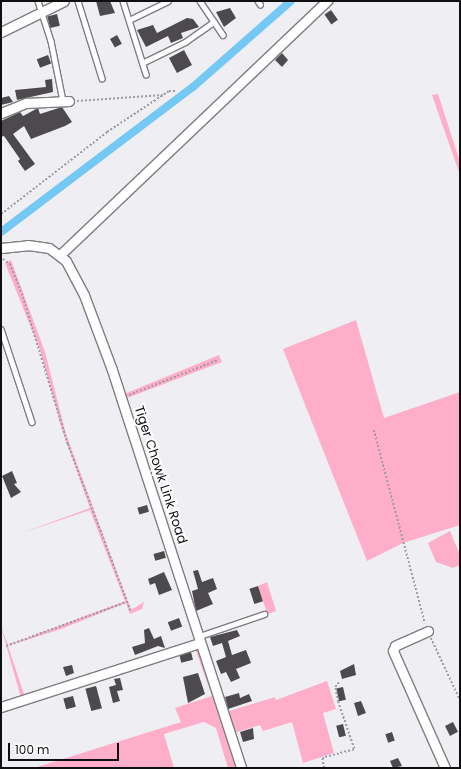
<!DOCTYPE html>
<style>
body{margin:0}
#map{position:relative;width:461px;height:769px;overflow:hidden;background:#efeff3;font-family:Poppins,sans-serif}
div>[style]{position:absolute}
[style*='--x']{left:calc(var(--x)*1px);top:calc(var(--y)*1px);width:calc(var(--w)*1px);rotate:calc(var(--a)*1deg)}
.green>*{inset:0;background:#feaec8}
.canal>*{height:8px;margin:-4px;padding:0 4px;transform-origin:4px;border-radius:4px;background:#73c8f4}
.building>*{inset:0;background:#4d4a4d;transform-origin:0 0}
.path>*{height:1.5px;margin-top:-0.75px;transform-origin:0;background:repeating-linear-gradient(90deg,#9d9da0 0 2px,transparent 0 4px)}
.roads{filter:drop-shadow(1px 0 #7e7d81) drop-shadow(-1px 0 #7e7d81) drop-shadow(0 1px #7e7d81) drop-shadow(0 -1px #7e7d81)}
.service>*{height:4.5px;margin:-2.25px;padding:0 2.25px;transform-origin:2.25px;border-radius:2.25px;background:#fff}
.minor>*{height:9px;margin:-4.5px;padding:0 4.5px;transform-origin:4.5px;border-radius:4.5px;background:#fff}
span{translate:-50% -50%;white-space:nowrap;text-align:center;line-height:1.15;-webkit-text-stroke:4px #fff;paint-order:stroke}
.street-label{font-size:13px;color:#0f0f10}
.frame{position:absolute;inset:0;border:2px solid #0f0f10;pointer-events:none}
.scale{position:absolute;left:8px;top:743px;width:111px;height:18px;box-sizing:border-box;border:2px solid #0f0f10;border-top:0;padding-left:5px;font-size:12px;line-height:14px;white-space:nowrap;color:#0f0f10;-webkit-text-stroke:3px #fff;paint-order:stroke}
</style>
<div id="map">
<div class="green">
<i style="clip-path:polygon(438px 94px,460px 162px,460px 175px,432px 95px)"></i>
<i style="clip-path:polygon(11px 260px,45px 352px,66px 434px,131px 610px,144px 602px,142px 609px,130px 614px,126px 603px,61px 629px,8px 646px,25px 697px,21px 698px,1px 627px,8px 645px,125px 601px,90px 510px,19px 534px,90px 508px,62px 430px,40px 350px,5px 263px)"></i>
<i style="clip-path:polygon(356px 320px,384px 418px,460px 392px,460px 525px,403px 543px,367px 561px,283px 349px)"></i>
<i style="clip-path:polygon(219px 355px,222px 362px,127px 398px,226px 712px,275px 697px,276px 700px,327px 681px,336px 709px,323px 713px,334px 753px,303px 763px,292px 722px,263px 731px,260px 725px,234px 733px,247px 768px,244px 768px,124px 394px)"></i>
<i style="clip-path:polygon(450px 531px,460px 555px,460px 565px,453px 568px,436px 562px,428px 543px)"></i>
<i style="clip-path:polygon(267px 582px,276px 611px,239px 625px,235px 621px,266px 610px,258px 586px)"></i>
<i style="clip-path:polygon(195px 646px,199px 651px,237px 768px,228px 768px,216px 728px,204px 722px,164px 734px,174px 768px,34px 768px,181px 722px,175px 708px,212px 696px,195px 648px,1px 711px)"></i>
</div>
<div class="canal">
<i style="--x:1;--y:232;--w:241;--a:-37.1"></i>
<i style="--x:193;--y:87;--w:130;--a:-41.3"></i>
</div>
<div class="building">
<i style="clip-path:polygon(96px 1px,110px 1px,115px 13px,100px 16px)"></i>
<i style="clip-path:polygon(230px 8px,236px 18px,224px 27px,216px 12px)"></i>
<i style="left:331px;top:10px;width:12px;height:8px;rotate:55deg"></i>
<i style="left:57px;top:14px;width:12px;height:10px;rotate:76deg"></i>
<i style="clip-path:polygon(187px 18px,193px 19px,199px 27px,181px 33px,183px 38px,171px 43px,168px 36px,146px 47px,137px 30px,153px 25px,157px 33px)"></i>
<i style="left:117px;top:35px;width:10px;height:8px;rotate:61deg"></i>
<i style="left:184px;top:50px;width:17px;height:17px;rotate:62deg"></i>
<i style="clip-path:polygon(282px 53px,288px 60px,282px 67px,275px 60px)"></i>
<i style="left:48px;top:55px;width:9px;height:12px;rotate:69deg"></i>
<i style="clip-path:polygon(52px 79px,53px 92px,17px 100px,15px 90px,46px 87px,45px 80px)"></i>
<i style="clip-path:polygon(9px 96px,13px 102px,1px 105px,1px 98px)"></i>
<i style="clip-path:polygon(62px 107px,72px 122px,65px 126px,31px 139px,24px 126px,13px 134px,35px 164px,25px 171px,18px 161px,20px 159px,4px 136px,1px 137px,1px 121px,20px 112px,23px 116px,38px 108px,40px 114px)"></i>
<i style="clip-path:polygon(12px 471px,17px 483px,14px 484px,21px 492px,11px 498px,2px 476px)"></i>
<i style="left:147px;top:505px;width:7px;height:10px;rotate:74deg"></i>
<i style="left:164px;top:551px;width:7px;height:11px;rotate:74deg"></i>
<i style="clip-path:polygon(198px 570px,202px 582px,213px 578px,217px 589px,208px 593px,213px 604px,196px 611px,192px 591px,198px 589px,193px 571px)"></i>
<i style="clip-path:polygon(164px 572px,172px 590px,159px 595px,155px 583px,150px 585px,148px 579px)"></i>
<i style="left:258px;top:586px;width:16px;height:9px;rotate:72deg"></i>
<i style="left:179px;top:618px;width:9px;height:12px;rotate:69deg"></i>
<i style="clip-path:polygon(149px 628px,154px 639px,161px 636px,165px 648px,158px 646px,135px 655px,132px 647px,145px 643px,144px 630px)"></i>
<i style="clip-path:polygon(237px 630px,240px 636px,228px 641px,232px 655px,246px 650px,251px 663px,236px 669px,240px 678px,231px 682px,226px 672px,221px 674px,216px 661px,226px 657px,222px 643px,213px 646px,210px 637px)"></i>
<i style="left:191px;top:652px;width:8px;height:12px;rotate:76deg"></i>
<i style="clip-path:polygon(354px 664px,356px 675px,342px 679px,340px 671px)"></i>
<i style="clip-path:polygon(72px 665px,74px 673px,66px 676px,63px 667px)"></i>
<i style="clip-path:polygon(198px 673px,205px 694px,188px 703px,183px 677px)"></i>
<i style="clip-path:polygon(120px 678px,123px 690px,117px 691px,120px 701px,113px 703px,109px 687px,116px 685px,114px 679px)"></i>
<i style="left:96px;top:686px;width:23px;height:11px;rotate:75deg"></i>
<i style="left:343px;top:687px;width:13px;height:7px;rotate:77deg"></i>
<i style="clip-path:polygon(239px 693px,240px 698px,249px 694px,252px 701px,228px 709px,225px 697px)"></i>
<i style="left:73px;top:696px;width:11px;height:10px;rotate:75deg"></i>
<i style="clip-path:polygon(361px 701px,366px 713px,358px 716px,354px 703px)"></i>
<i style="left:453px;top:722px;width:11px;height:9px;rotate:63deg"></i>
<i style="left:343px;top:724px;width:12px;height:7px;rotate:76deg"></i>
<i style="clip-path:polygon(253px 728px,254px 739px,243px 742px,240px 732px)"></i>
<i style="left:392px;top:732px;width:9px;height:7px;rotate:72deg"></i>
<i style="clip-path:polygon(398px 758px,402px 766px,393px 768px,390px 761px)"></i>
</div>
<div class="path">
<i style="--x:77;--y:101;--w:86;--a:-4"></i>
<i style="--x:1;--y:214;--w:134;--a:-37.7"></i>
<i style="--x:107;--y:132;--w:74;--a:-33.5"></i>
<i style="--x:169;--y:91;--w:7;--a:0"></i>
<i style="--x:3;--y:259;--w:9;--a:36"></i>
<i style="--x:10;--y:264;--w:35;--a:68"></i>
<i style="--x:23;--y:297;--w:154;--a:73"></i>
<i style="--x:68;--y:444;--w:179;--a:69.4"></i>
<i style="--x:129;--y:395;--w:96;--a:-21.5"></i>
<i style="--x:374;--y:430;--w:200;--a:75.2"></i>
<i style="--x:431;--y:638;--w:68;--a:64.9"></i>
<i style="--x:6;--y:646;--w:128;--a:-20.1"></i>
<i style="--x:324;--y:768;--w:9;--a:-103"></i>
<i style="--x:322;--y:759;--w:4;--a:-34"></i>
<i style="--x:325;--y:757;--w:30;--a:-15"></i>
<i style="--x:354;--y:749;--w:50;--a:-108.8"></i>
<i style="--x:338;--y:702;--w:15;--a:-101"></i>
<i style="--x:335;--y:687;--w:8;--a:-50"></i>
</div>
<div class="roads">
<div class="service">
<i style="--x:38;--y:1;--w:42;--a:72"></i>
<i style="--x:51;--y:41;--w:61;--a:78.7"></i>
<i style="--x:78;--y:1;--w:81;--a:72.7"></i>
<i style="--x:123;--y:1;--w:77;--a:72.5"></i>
<i style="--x:200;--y:1;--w:41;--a:55.9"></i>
<i style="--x:258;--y:1;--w:4;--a:56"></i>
<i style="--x:129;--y:20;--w:43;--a:-26"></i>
<i style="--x:142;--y:63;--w:48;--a:-26"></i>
<i style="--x:185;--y:42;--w:35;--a:-35"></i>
<i style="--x:1;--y:329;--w:98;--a:71.6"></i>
<i style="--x:197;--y:637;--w:71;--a:-18.9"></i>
</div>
<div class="minor">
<i style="--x:1;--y:32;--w:70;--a:-26.2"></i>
<i style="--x:1;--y:113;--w:27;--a:-22"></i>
<i style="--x:26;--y:103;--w:43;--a:-2.7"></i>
<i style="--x:1;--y:248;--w:27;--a:-6"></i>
<i style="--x:28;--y:245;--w:21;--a:8"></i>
<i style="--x:49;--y:248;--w:21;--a:37"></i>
<i style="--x:66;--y:261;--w:38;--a:62"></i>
<i style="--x:84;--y:295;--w:80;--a:69.5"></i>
<i style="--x:112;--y:370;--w:418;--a:72"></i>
<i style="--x:60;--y:255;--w:369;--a:-43.6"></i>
<i style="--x:428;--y:631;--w:36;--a:156"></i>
<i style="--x:395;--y:646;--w:5;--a:112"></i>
<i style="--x:393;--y:651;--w:128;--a:66"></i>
<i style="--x:1;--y:707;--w:208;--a:-17.9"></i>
</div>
</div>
<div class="street-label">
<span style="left:160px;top:475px;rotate:72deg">Tiger Chowk Link Road</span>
</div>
<div class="frame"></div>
<div class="scale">100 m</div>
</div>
